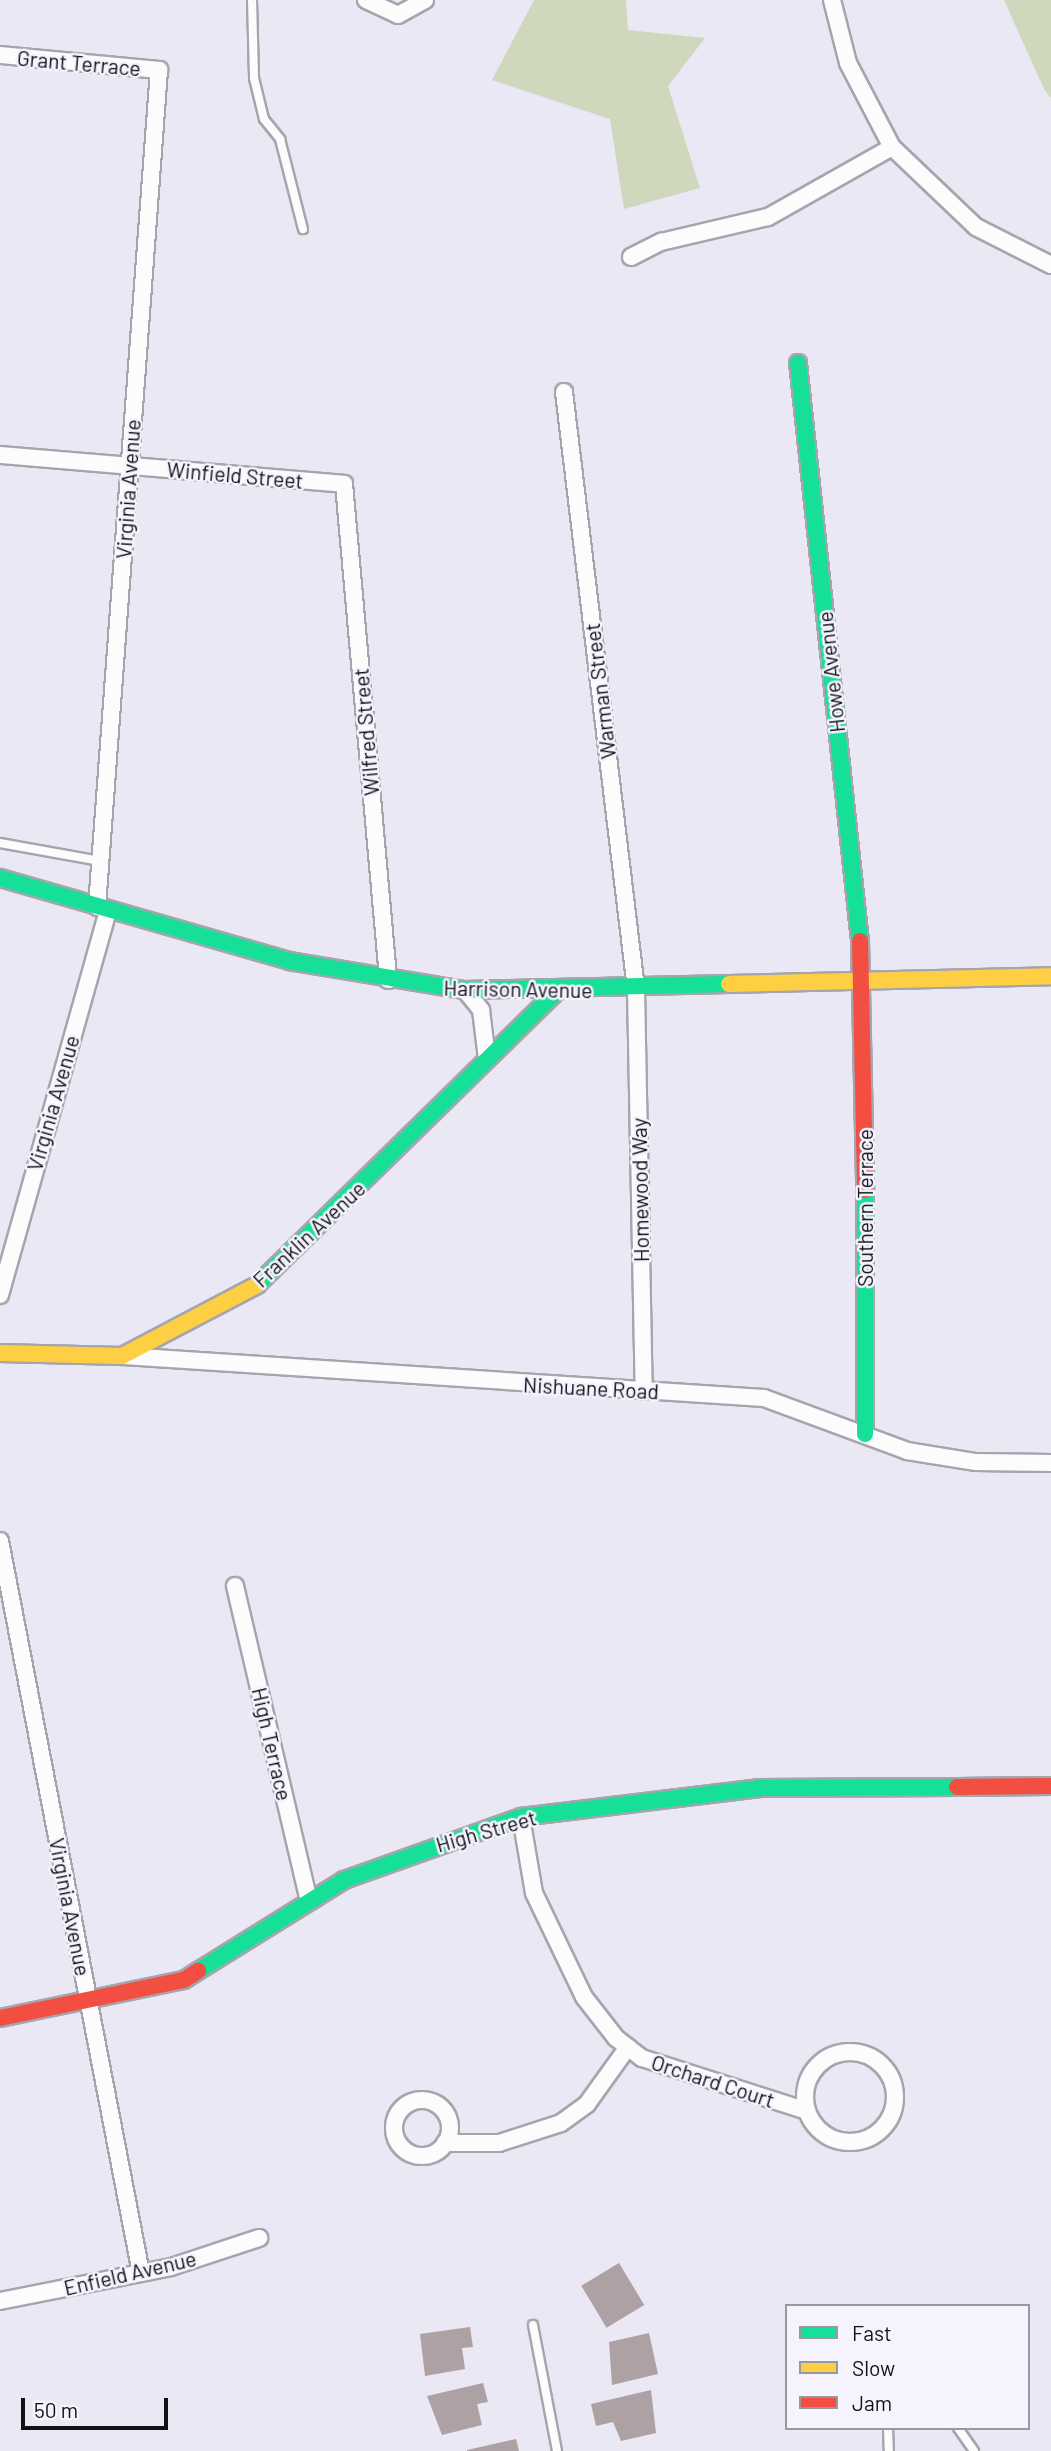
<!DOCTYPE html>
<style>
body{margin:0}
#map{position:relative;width:1051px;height:2451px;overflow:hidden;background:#eae8f4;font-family:Barlow,sans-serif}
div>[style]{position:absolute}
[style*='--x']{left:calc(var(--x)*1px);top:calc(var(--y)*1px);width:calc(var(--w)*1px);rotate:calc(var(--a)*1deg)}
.green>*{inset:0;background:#cfd8bc}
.building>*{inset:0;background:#aea1a3;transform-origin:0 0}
.roads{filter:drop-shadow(2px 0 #a6a5ae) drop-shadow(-2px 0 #a6a5ae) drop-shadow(0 2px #a6a5ae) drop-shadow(0 -2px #a6a5ae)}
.lane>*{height:8px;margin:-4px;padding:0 4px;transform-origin:4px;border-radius:4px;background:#fcfcfd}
.street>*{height:16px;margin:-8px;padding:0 8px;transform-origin:8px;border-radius:8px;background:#fcfcfd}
.street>.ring{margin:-8px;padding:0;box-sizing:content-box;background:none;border:16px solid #fcfcfd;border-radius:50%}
.fast>*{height:16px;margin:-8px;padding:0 8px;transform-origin:8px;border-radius:8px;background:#16e098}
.slow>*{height:16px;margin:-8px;padding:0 8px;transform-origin:8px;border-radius:8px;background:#ffcf43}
.jam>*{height:16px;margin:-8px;padding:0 8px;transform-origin:8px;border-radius:8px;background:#f24e42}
span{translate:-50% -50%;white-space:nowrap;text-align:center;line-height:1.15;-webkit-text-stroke:5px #f4f3fe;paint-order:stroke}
.street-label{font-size:21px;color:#111016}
.legend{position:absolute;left:785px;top:2304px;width:245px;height:126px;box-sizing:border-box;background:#f4f3fe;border:2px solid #9998a1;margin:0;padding:9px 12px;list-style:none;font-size:21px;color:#111016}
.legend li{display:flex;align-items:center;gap:14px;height:35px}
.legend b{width:35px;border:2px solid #9998a1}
.scale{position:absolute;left:21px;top:2398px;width:147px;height:32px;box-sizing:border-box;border:4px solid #111016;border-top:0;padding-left:9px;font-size:21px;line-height:24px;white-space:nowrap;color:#111016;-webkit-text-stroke:5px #f4f3fe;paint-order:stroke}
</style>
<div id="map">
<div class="green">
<i style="clip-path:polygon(534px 0,626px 0,628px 30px,705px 38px,668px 86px,700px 188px,624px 209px,610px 119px,492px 80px)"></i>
<i style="clip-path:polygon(1004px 0,1051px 0,1051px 98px,1044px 89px)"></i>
</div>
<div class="building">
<i style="left:619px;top:2263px;width:49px;height:44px;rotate:59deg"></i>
<i style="clip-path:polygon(470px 2327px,473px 2347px,462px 2348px,465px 2369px,425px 2376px,420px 2334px)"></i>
<i style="clip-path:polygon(649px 2333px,658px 2374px,612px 2385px,609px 2342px)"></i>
<i style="clip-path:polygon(483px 2383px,488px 2402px,477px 2404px,482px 2425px,442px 2435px,427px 2396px)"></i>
<i style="clip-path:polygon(651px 2390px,656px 2433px,621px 2441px,613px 2422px,596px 2426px,591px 2404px)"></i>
<i style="clip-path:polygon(516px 2439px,519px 2451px,467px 2451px,467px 2450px)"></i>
</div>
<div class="roads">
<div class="lane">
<i style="--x:252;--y:0;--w:78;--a:88.5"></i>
<i style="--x:254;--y:78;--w:42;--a:76.3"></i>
<i style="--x:264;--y:119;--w:26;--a:51"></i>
<i style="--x:280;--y:139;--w:93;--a:75.7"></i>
<i style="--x:0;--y:843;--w:102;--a:10.2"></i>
<i style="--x:533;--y:2325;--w:128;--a:79.2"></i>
<i style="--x:888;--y:2428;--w:23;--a:88"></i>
<i style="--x:958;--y:2428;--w:28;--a:55"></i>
</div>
<div class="street">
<i style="--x:366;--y:0;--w:35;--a:25"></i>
<i style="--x:398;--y:15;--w:31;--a:-29"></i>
<i style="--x:832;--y:0;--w:65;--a:75.7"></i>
<i style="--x:848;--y:63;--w:95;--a:62.4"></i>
<i style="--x:892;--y:147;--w:116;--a:43.6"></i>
<i style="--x:976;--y:227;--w:84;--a:26.9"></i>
<i style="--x:0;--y:55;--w:160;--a:5.4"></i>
<i style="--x:159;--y:70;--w:839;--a:94.24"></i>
<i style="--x:631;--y:257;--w:34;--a:-27"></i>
<i style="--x:661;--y:242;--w:110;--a:-13.2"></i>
<i style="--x:768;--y:217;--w:142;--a:-29.4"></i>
<i style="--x:564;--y:392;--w:601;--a:83.12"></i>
<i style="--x:636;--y:989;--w:402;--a:88.9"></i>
<i style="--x:0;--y:455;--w:345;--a:4.8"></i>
<i style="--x:344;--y:484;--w:498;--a:84.9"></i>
<i style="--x:465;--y:990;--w:26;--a:51"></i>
<i style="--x:481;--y:1010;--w:49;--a:83"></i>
<i style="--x:0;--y:1295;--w:399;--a:-74.3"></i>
<i style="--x:124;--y:1356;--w:641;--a:3.75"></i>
<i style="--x:764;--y:1398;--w:153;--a:20.3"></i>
<i style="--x:907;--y:1451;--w:70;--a:9.1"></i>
<i style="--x:976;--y:1462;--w:75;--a:0.8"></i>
<i style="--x:0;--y:1541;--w:745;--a:79.1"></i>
<i style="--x:235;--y:1586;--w:324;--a:76.8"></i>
<i style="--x:521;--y:1817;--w:77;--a:80.3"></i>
<i style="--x:534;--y:1893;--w:115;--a:64.3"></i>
<i style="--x:584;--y:1997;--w:52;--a:52"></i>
<i style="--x:616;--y:2038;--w:33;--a:38"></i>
<i style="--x:642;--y:2058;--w:173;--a:17.8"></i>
<i class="ring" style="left:805px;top:2052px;width:74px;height:74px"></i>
<i class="ring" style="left:394px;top:2100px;width:40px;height:40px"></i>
<i style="--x:445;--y:2143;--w:54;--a:0"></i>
<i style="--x:499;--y:2143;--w:65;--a:-17.9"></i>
<i style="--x:561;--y:2123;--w:32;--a:-36"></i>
<i style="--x:587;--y:2104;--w:70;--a:-54.3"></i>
<i style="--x:0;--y:2301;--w:174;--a:-11.2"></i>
<i style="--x:171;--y:2267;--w:93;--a:-18.2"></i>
</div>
<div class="fast">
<i style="--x:798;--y:363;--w:581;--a:83.88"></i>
<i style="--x:0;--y:878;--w:301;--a:16"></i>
<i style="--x:289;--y:961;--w:178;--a:9.4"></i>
<i style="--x:465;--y:990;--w:264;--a:-1.3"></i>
<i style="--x:865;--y:1190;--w:244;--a:90"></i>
<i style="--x:257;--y:1285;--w:420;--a:-44.4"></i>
<i style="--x:198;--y:1971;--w:172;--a:-31.9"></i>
<i style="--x:344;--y:1880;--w:188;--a:-19.6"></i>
<i style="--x:521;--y:1817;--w:241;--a:-6.9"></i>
<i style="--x:760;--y:1788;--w:197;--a:-0.3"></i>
</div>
<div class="slow">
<i style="--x:729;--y:984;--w:322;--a:-1.4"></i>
<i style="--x:0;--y:1353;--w:122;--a:1.4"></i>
<i style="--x:122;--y:1356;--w:153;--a:-27.7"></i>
</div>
<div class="jam">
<i style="--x:860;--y:941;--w:249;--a:88.8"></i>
<i style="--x:957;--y:1787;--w:94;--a:-0.6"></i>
<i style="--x:0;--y:2018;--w:188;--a:-11.7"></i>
<i style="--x:184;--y:1980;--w:17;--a:-33"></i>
</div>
</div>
<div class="street-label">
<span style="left:79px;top:63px;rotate:5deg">Grant Terrace</span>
<span style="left:235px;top:475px;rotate:5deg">Winfield Street</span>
<span style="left:128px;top:489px;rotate:-86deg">Virginia Avenue</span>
<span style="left:831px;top:672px;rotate:-96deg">Howe Avenue</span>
<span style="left:600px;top:691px;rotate:-97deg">Warman Street</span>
<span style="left:366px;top:732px;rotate:-95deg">Wilfred Street</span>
<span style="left:518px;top:989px;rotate:1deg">Harrison Avenue</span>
<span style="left:53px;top:1103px;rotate:-74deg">Virginia Avenue</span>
<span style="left:640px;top:1190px;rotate:-91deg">Homewood Way</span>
<span style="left:865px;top:1208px;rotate:-90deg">Southern Terrace</span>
<span style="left:309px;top:1234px;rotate:-43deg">Franklin Avenue</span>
<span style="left:591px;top:1388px;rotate:3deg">Nishuane Road</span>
<span style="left:272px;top:1744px;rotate:77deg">High Terrace</span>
<span style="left:486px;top:1831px;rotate:-16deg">High Street</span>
<span style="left:70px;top:1907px;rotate:79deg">Virginia Avenue</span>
<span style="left:713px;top:2081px;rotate:18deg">Orchard Court</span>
<span style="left:130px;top:2273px;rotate:-13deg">Enfield Avenue</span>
</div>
<ul class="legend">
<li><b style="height:9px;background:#16e098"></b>Fast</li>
<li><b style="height:9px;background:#ffcf43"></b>Slow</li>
<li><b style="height:9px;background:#f24e42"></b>Jam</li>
</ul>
<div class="scale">50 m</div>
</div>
